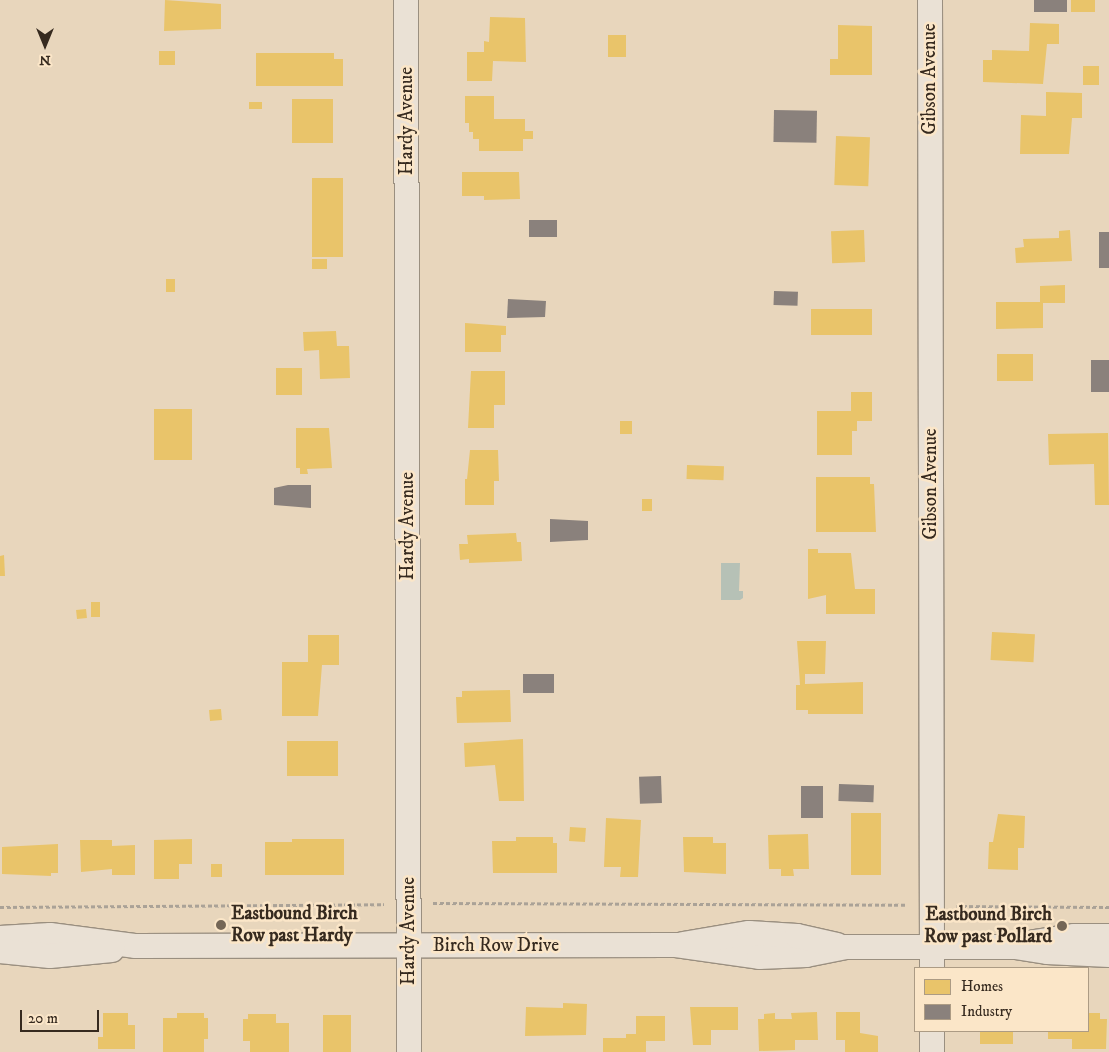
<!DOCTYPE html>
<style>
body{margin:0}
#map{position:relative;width:1109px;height:1052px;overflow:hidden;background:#e8d6bc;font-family:"IM FELL DW Pica",serif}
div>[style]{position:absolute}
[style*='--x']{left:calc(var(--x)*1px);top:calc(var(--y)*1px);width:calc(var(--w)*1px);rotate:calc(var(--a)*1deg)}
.water>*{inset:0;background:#b6c1b6}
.homes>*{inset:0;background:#e9c46a;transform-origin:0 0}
.industry>*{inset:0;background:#8a817c;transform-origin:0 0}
.path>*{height:3px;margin-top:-1.5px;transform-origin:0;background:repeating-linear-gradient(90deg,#aaa297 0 4px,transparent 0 6.5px)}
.roads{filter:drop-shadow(1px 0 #9a8f80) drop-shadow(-1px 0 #9a8f80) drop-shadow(0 1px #9a8f80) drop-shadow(0 -1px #9a8f80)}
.minor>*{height:24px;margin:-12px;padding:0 12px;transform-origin:12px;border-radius:12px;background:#eae1d5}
.dots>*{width:14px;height:14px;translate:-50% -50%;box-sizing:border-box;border:2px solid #fbe6c8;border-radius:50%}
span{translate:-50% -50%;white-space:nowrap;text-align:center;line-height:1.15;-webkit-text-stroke:5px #fbe6c8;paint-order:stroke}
.street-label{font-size:19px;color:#362a1f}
.poi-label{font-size:19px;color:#362a1f;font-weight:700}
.left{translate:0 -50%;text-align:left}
.right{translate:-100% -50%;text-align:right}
.legend{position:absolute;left:914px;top:967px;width:175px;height:65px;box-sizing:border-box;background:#fbe6c8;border:1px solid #ac9b84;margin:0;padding:6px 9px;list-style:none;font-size:15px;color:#362a1f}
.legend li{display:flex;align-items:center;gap:10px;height:25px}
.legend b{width:25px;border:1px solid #ac9b84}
.north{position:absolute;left:20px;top:20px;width:50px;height:50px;-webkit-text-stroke:4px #fbe6c8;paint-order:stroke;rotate:180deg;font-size:14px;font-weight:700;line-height:20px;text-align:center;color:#362a1f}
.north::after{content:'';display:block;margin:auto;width:18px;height:22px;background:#362a1f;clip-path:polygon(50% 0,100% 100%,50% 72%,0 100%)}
.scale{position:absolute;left:20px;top:1010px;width:79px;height:22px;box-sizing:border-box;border:2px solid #362a1f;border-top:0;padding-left:6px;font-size:15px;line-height:18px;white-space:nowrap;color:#362a1f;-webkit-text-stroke:4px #fbe6c8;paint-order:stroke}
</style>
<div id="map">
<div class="water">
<i style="clip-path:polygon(721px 563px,740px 563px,739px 591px,743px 591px,743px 598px,740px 600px,721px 600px)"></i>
</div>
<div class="homes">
<i style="clip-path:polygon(165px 0,221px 4px,221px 29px,164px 31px)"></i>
<i style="left:1071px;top:0;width:24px;height:12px"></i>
<i style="clip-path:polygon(490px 17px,525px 18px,526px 62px,493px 61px,492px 81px,467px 81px,467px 52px,484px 52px,484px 41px,489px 42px)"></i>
<i style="clip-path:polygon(1030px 23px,1059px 24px,1059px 44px,1047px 44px,1043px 84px,983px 82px,983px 60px,992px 60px,992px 50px,1029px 51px)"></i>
<i style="clip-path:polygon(838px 25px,872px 26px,872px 75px,830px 75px,830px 59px,838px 59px)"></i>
<i style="left:608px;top:35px;width:18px;height:22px"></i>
<i style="left:159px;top:51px;width:16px;height:14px"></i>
<i style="clip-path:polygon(256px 53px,334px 53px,334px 59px,343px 59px,343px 86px,256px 86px)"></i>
<i style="left:1083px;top:66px;width:16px;height:19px"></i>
<i style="clip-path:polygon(1046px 92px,1082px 93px,1082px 118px,1072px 118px,1069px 154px,1020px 154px,1021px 115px,1046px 116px)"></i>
<i style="clip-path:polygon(465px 96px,494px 96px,494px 119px,525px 119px,525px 131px,533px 131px,533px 139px,523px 139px,523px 151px,479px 151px,479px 139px,473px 139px,473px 132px,469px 132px,469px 123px,465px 123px)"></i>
<i style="left:292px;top:99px;width:41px;height:44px"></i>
<i style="left:249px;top:102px;width:13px;height:7px"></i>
<i style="left:836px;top:136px;width:34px;height:49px;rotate:2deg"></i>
<i style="clip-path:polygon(462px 172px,519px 172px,520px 199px,484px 200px,484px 196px,462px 196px)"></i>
<i style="left:312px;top:178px;width:31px;height:79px"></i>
<i style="left:864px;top:230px;width:32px;height:33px;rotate:88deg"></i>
<i style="clip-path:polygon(1070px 230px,1072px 261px,1016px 263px,1015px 248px,1024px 247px,1023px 239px,1059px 238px,1059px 231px)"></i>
<i style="left:312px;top:259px;width:15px;height:10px"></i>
<i style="left:166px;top:279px;width:9px;height:13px"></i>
<i style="clip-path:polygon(1065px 285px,1065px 303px,1043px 303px,1043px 328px,996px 329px,996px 302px,1040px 302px,1040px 286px)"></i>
<i style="left:872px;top:309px;width:26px;height:61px;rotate:90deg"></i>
<i style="clip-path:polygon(465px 323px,506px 326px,506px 335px,501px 335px,501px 352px,465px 352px)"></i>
<i style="clip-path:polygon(336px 331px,337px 346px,349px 346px,350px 378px,320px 379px,319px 350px,304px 351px,303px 332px)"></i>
<i style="left:997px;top:354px;width:36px;height:27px"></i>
<i style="left:276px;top:368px;width:26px;height:27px"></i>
<i style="clip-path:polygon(471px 371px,505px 371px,505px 405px,494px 405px,494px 428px,468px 428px)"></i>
<i style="clip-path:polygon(851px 392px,872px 392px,872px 421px,857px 421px,857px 431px,852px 431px,852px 455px,817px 455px,817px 411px,851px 411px)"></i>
<i style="left:154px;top:409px;width:38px;height:51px"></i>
<i style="left:620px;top:421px;width:12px;height:13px"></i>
<i style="clip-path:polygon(296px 428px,329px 428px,332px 468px,307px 469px,308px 474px,300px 474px,300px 468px,296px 468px)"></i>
<i style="clip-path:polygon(1108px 433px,1109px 505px,1095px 505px,1094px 464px,1049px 465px,1048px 434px)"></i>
<i style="clip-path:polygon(470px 450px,498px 450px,499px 481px,494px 481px,494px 505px,465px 505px,465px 479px,467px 479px)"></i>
<i style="left:687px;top:465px;width:37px;height:14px;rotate:2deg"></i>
<i style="clip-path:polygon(816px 477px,870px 477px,870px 484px,874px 484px,876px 532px,816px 532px)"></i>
<i style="left:642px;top:499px;width:10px;height:12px"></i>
<i style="clip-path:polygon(516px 533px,517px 542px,521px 542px,522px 561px,469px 563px,469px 559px,460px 560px,459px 544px,468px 544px,467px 535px)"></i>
<i style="clip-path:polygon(808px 549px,818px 549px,818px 553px,851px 553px,855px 589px,875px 589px,875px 614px,826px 614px,826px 595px,808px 599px)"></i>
<i style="clip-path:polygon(4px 555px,5px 576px,0 576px,0 556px)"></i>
<i style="left:91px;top:602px;width:9px;height:15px"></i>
<i style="left:86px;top:609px;width:9px;height:10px;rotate:84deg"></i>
<i style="left:992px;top:632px;width:43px;height:28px;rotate:3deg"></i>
<i style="clip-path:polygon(308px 635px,339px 635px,339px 665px,322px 665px,318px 716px,282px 716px,282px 662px,308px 662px)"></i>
<i style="clip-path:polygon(797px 641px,826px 641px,825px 674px,805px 674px,805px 684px,863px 682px,863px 714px,808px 714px,808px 710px,796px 710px,796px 685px,800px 685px)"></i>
<i style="clip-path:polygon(510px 690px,511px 722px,457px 723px,456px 697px,462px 697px,462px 691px)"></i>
<i style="left:221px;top:709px;width:11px;height:12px;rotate:85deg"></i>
<i style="clip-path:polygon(523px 739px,524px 801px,499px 801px,495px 765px,465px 767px,464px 743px)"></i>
<i style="left:338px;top:741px;width:35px;height:51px;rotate:90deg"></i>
<i style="left:851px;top:813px;width:30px;height:62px"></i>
<i style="clip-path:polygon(998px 814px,1025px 816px,1024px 848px,1018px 848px,1018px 870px,988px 869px,989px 842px,993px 842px)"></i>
<i style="clip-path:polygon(606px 818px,641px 820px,638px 877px,620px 877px,621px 867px,604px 867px)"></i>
<i style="left:570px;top:827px;width:16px;height:14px;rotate:4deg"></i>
<i style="clip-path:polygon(808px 834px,809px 869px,793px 869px,794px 876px,781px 876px,781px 869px,769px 869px,768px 835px)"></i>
<i style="clip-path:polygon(516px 837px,553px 837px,553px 843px,557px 843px,557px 873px,493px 873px,492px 841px,516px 841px)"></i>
<i style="clip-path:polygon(683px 837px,713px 837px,713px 843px,726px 843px,726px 874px,684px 872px)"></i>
<i style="clip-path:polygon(192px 839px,192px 864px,179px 864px,179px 879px,154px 879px,154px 840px)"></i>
<i style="clip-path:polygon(292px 839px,344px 839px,344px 875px,265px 875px,265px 842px,292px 842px)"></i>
<i style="clip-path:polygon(80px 840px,112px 840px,112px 846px,135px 845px,135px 875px,112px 875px,112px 869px,81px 872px)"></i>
<i style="clip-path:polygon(58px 844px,58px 873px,51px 873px,51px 876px,2px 874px,2px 847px)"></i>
<i style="left:211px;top:864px;width:11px;height:13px"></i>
<i style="clip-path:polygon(563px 1003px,587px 1004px,586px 1035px,525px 1036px,526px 1007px,563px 1008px)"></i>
<i style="clip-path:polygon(690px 1007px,738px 1007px,738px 1030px,711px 1030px,711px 1045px,693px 1045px)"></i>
<i style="clip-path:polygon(817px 1012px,818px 1040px,795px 1040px,795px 1050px,759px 1051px,758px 1019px,764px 1019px,764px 1014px,775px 1013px,775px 1019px,792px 1019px,791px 1013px)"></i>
<i style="clip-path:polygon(836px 1012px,860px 1012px,860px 1033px,878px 1036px,878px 1052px,845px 1052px,845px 1040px,836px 1040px)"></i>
<i style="clip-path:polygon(103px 1013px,128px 1013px,128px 1025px,135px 1025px,135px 1049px,98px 1049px,98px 1037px,103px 1037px)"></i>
<i style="clip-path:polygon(177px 1013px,204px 1013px,204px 1018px,208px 1018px,208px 1039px,204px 1039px,204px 1052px,163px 1052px,163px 1018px,177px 1018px)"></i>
<i style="clip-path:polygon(1089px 1013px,1100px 1013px,1100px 1019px,1107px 1019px,1106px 1049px,1072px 1049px,1072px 1039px,1048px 1039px,1048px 1031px,1088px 1031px)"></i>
<i style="clip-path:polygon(248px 1014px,276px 1014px,276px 1023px,289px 1023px,289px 1052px,250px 1052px,250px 1041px,243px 1041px,243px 1019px,248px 1019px)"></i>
<i style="left:323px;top:1015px;width:28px;height:37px"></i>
<i style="clip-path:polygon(636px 1016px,665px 1016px,665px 1041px,646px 1041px,646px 1052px,603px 1052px,603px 1038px,626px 1038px,626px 1034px,636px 1034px)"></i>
<i style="left:980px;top:1031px;width:33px;height:13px"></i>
</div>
<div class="industry">
<i style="left:1034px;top:0;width:33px;height:12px"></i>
<i style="left:774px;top:110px;width:43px;height:32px;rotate:1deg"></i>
<i style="left:529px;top:220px;width:28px;height:17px"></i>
<i style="left:1099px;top:232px;width:10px;height:36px"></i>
<i style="left:774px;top:291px;width:24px;height:14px;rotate:2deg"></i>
<i style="clip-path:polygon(508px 299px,546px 301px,545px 317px,507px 318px)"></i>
<i style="left:1091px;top:360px;width:18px;height:32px"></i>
<i style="clip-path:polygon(288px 485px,311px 485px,311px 508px,274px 505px,274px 488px)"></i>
<i style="clip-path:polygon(550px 519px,588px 521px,588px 540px,550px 542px)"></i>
<i style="left:523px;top:674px;width:31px;height:19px"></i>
<i style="left:661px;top:776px;width:27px;height:22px;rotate:88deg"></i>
<i style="left:839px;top:784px;width:35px;height:17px;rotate:2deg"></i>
<i style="left:801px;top:786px;width:22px;height:32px"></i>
</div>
<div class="path">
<i style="--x:433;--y:903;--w:474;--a:0.2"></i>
<i style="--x:956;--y:906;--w:153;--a:0.4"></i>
<i style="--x:0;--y:907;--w:384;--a:-0.4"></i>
</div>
<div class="roads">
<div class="minor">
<i style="--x:406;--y:0;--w:1052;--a:89.84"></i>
<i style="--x:930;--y:0;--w:968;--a:89.88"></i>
<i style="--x:0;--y:938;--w:50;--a:-3.4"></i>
<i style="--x:50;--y:935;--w:87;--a:7.3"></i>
<i style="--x:136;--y:946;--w:540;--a:-0.11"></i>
<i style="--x:676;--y:945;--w:84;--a:8.2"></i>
<i style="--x:759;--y:957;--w:47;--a:-2.4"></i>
<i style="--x:806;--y:955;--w:41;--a:-11.3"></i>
<i style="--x:846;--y:947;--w:169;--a:0"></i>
<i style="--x:1015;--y:947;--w:32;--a:9"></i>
<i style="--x:1047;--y:952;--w:62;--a:2.8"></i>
<i style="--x:1034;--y:942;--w:40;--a:-8.5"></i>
<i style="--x:1074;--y:936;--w:35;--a:0"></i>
<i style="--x:683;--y:944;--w:67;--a:-9.5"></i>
<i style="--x:749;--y:933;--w:48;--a:3.6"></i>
<i style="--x:797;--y:936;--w:41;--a:12.7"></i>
<i style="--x:0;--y:951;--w:50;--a:5.7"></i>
<i style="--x:50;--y:956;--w:62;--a:-5.5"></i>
<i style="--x:932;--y:1031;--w:21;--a:90"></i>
</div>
</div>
<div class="dots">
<i style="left:221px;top:925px;background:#746656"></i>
<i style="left:1062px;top:926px;background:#746656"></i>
</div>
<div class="street-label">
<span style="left:930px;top:79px;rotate:-90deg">Gibson Avenue</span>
<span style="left:407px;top:121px;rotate:-90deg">Hardy Avenue</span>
<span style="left:931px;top:484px;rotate:-90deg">Gibson Avenue</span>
<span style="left:408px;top:526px;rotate:-90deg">Hardy Avenue</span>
<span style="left:409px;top:931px;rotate:-90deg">Hardy Avenue</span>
<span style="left:496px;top:946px">Birch Row Drive</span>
</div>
<div class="poi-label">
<span class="left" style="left:231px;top:925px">Eastbound Birch<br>Row past Hardy</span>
<span class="right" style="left:1052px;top:926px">Eastbound Birch<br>Row past Pollard</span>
</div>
<ul class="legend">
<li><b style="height:14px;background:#e9c46a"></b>Homes</li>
<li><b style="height:14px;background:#8a817c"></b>Industry</li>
</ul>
<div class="north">N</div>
<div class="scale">20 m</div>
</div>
